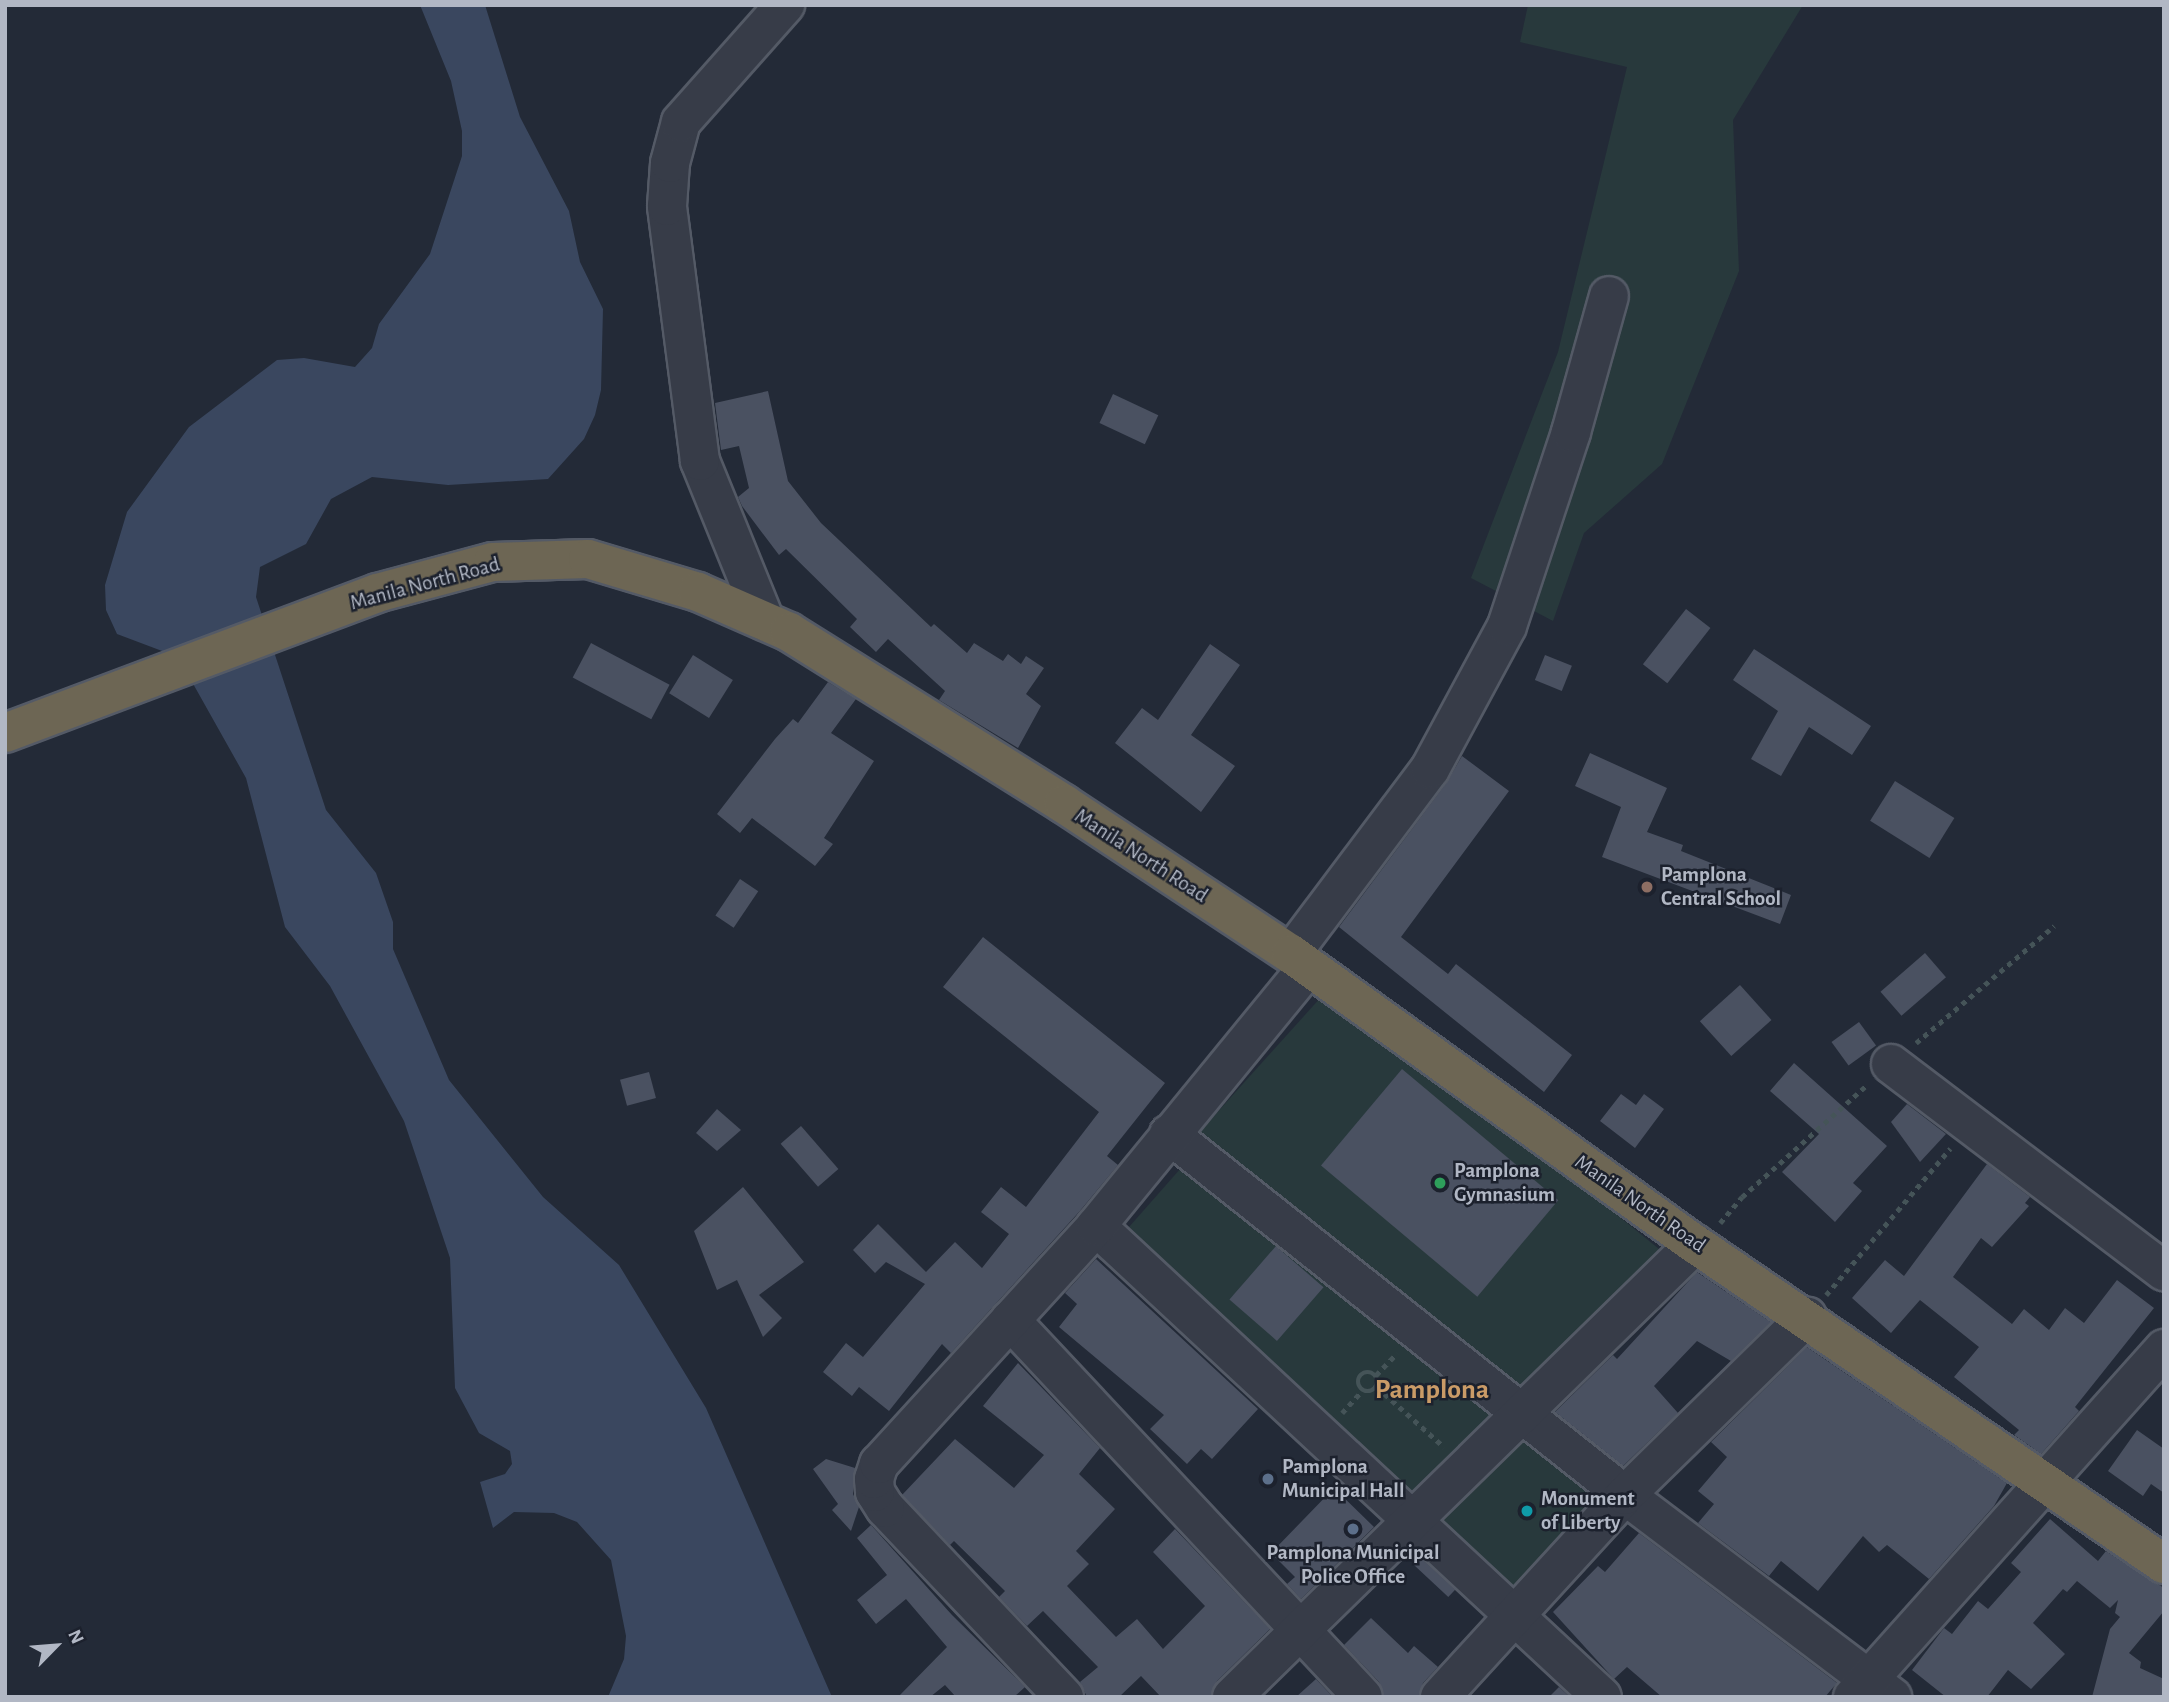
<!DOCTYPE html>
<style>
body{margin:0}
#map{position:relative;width:2169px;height:1702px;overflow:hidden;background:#232a37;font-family:"Alegreya Sans",sans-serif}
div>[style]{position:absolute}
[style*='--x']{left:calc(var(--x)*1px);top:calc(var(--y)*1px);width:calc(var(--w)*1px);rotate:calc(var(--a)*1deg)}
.green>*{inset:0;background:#28393c;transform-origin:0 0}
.water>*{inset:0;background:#3a475f}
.building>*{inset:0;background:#4a5161;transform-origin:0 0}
.path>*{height:4.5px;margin-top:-2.25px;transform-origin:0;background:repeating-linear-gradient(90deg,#455458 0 5px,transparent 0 10px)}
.path>.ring{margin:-2.25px;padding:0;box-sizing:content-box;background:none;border:4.5px solid #455458;border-radius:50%}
.roads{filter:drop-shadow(2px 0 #545a66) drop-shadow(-2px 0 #545a66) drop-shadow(0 2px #545a66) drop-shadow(0 -2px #545a66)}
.minor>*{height:38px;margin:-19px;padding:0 19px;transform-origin:19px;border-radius:19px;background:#373c48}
.highway>*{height:38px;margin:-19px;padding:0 19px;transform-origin:19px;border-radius:19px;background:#6d6654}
.dots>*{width:19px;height:19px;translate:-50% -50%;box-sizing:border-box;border:4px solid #1c212d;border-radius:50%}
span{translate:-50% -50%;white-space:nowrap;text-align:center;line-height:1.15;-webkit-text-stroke:5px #1c212d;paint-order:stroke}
.street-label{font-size:21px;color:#b1b7c4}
.poi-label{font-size:21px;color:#b1b7c4;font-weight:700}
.left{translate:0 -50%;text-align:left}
.district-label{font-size:28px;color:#ca9b67;font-weight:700}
.frame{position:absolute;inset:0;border:7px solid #b1b7c4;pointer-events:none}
.north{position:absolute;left:21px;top:1611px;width:70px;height:70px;-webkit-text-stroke:5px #1c212d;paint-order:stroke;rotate:65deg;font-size:19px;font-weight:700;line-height:28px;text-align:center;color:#b1b7c4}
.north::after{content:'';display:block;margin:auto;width:24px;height:32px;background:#b1b7c4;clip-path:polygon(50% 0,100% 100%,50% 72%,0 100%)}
</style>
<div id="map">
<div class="green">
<i style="clip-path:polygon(1528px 5px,1803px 5px,1733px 120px,1739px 271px,1662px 464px,1584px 533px,1553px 621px,1471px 578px,1558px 352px,1627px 67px,1520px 42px)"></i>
<i style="clip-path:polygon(1322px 996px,1438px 1069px,1675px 1262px,1527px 1391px,1196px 1136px)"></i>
<i style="clip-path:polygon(1188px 1160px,1505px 1420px,1413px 1501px,1129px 1227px)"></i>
<i style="left:1525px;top:1429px;width:102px;height:124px;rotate:43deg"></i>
</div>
<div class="water">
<i style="clip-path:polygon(420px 5px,485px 5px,520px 117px,569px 211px,580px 262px,603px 309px,601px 390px,595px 415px,584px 439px,548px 479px,448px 485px,372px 477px,331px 499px,306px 544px,260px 567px,256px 597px,326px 810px,376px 873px,393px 922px,393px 949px,449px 1080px,543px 1197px,619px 1265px,706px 1408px,832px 1697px,608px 1697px,624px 1659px,626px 1636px,611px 1560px,577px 1522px,554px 1513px,514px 1512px,493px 1528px,480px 1482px,505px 1474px,512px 1464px,510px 1451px,479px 1433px,455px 1388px,450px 1258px,404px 1121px,330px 986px,285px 927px,246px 778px,178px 657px,117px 634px,106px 610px,105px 585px,127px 512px,189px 427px,277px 360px,304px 358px,355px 367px,372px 348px,379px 324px,430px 254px,462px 156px,462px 131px,451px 81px)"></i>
</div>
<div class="building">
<i style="clip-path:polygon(768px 391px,788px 481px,821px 523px,931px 627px,934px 624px,967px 653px,974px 643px,1003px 661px,1008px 654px,1021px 664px,1026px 656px,1044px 668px,1026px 694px,1041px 706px,1018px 748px,939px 700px,945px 691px,888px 639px,876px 652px,850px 627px,857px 619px,786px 549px,779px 555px,742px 506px,738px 497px,749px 488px,739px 446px,721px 450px,715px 403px)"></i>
<i style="left:1113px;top:394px;width:50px;height:32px;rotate:25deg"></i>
<i style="left:1686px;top:609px;width:31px;height:70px;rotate:38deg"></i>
<i style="left:591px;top:643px;width:89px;height:39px;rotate:28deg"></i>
<i style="clip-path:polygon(1210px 644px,1240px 665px,1191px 735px,1235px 766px,1201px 812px,1115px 743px,1142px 708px,1158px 720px)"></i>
<i style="clip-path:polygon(1754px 649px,1871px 726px,1852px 755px,1809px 727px,1781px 776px,1751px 759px,1778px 711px,1733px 680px)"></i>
<i style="left:693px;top:655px;width:47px;height:45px;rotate:32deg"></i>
<i style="left:1545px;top:655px;width:29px;height:27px;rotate:22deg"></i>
<i style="clip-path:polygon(828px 682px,856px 699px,831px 733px,874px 761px,824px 838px,833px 844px,815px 866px,752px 818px,740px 833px,717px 814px,775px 739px,793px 719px,798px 723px)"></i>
<i style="clip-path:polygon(1590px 753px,1667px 788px,1647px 832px,1683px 845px,1681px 851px,1791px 895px,1780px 924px,1602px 857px,1621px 807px,1575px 786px)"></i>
<i style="clip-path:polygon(1462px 756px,1509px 791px,1401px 937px,1448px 974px,1456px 964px,1572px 1055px,1544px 1092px,1339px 927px,1447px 782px)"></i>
<i style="left:1895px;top:781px;width:70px;height:47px;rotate:32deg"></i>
<i style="left:740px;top:879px;width:22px;height:44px;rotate:34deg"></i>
<i style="clip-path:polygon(983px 937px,1165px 1083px,1107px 1156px,1118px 1165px,1079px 1212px,951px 1353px,942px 1344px,889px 1411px,859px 1387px,852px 1396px,823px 1372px,846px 1343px,863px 1357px,925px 1284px,886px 1262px,875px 1273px,853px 1250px,878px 1224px,926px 1272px,955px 1242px,982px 1268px,1009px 1234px,981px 1212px,1001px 1187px,1026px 1207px,1099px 1112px,943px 987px)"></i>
<i style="left:1925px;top:953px;width:32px;height:59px;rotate:49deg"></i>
<i style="left:1740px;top:985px;width:47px;height:54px;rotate:48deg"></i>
<i style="left:1859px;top:1022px;width:29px;height:34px;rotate:54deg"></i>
<i style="clip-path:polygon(1794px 1063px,1887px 1146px,1853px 1183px,1862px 1191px,1835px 1222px,1782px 1172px,1819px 1134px,1770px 1091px)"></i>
<i style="left:1402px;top:1069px;width:204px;height:126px;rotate:40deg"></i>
<i style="left:649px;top:1072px;width:27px;height:30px;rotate:75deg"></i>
<i style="clip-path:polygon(1621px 1094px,1636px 1105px,1644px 1094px,1664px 1109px,1635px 1148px,1600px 1121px)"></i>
<i style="clip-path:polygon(1907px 1104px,1946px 1134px,1920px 1162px,1891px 1122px)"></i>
<i style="clip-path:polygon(717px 1109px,741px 1130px,717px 1151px,696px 1133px)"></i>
<i style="left:801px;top:1126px;width:57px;height:27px;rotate:49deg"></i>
<i style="clip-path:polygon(1987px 1164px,2030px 1197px,2025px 1203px,2029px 1206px,1992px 1247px,1981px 1238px,1953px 1277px,2012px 1324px,2024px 1309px,2049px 1330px,2065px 1308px,2084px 1323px,2117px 1280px,2154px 1308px,2075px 1407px,2079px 1411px,2041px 1454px,2014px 1435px,2019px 1430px,1954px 1377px,1979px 1347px,1920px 1300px,1891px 1333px,1852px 1298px,1885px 1260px,1904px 1276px)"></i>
<i style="clip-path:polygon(743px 1187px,804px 1262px,759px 1295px,782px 1318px,763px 1337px,737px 1280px,717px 1290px,694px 1231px)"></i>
<i style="left:1276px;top:1246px;width:63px;height:71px;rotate:41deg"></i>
<i style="clip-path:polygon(1096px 1259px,1258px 1409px,1212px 1459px,1201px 1449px,1187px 1464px,1150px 1429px,1164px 1415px,1059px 1327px,1077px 1304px,1065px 1293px)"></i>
<i style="clip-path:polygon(1697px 1272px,1771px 1322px,1731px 1361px,1697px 1341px,1654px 1386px,1678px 1413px,1623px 1466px,1555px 1412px,1613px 1355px,1617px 1359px)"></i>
<i style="clip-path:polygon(1807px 1347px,2007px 1483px,1994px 1506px,1929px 1579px,1887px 1545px,1879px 1552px,1863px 1536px,1818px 1591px,1781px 1561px,1769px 1576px,1698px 1523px,1714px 1504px,1698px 1491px,1727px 1457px,1711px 1442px)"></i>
<i style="clip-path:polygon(1018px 1363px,1100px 1448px,1079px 1474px,1115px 1509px,1076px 1551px,1089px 1564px,1067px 1586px,1116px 1637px,1137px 1619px,1163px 1649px,1205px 1606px,1153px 1552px,1175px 1529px,1270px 1629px,1217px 1681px,1211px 1697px,1161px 1697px,1141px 1676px,1119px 1697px,1087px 1697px,1080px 1682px,1098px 1667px,1043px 1611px,1027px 1626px,999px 1597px,1005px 1591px,954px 1541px,950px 1545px,902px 1495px,955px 1439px,1014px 1488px,1044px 1455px,983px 1406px)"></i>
<i style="clip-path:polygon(2137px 1430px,2164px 1449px,2164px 1493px,2151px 1484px,2143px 1496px,2108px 1471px)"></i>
<i style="clip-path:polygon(826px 1459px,855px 1468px,853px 1494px,859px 1507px,851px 1531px,832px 1510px,838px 1504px,813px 1469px)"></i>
<i style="clip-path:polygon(1334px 1488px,1374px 1527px,1301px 1599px,1287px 1584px,1295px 1577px,1271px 1553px)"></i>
<i style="clip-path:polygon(2050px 1519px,2098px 1561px,2106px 1551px,2164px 1588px,2164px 1611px,2129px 1653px,2141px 1662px,2140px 1668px,2164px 1679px,2164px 1697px,2092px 1697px,2110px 1629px,2120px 1617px,2115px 1613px,2118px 1600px,2110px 1608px,2077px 1581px,2067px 1592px,2063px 1589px,2033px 1623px,2065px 1654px,2031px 1689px,2008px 1670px,1987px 1697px,1946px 1697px,1912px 1670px,1944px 1628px,1952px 1634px,1978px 1601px,1988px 1609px,2021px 1572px,2011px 1563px)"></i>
<i style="clip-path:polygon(871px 1525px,952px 1615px,1025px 1687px,1014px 1697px,956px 1697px,945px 1685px,930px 1697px,898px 1697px,947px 1647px,906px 1599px,876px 1624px,857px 1600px,887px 1575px,857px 1538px)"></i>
<i style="clip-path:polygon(1639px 1533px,1837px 1683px,1836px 1684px,1825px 1697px,1662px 1697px,1627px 1667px,1614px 1679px,1553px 1612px,1598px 1566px,1605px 1572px)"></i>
<i style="left:1420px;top:1557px;width:48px;height:10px;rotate:43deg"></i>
<i style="clip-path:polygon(1371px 1618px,1408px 1653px,1414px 1646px,1438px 1667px,1423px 1683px,1419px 1697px,1384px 1697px,1379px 1682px,1344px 1645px)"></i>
<i style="clip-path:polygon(1316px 1679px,1333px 1697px,1296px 1697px)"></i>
<i style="clip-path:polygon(1559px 1687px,1570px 1697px,1549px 1697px)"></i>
</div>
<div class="path">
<i style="--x:1916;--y:1043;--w:181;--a:-40.3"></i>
<i style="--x:1720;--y:1223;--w:34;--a:-50"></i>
<i style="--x:1742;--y:1197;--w:168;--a:-41.9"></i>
<i style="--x:1826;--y:1295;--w:192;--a:-49.7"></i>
<i class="ring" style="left:1358px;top:1372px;width:15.5px;height:15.5px"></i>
<i style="--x:1376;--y:1375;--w:30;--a:-46"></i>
<i style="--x:1377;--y:1387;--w:90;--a:41.8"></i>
<i style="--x:1342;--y:1413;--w:31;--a:-48"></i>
</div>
<div class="roads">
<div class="minor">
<i style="--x:765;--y:621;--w:173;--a:-112.1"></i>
<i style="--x:700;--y:461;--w:257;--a:-97.4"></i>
<i style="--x:667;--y:206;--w:43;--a:-86"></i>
<i style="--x:670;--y:163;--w:42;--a:-75"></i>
<i style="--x:681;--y:122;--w:157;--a:-48.4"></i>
<i style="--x:1291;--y:954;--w:231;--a:-53.1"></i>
<i style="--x:1430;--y:769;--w:162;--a:-61.7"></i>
<i style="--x:1507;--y:626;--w:204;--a:-71.7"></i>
<i style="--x:1571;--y:432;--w:141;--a:-74.4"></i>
<i style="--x:1891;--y:1064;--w:343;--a:37.2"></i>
<i style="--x:1169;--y:1134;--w:582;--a:38.37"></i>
<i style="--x:1625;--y:1495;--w:335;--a:37.1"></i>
<i style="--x:1096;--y:1226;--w:691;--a:42.95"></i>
<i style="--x:1010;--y:1320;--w:516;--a:46.88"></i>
<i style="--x:1064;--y:1697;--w:260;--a:-133.4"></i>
<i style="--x:885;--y:1508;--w:19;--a:-122"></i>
<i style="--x:875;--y:1492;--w:13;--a:-94"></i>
<i style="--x:874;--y:1479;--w:16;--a:-72"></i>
<i style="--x:879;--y:1464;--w:322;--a:-47.6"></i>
<i style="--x:1096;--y:1226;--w:333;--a:-50.7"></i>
<i style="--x:1232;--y:1697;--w:648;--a:-44.37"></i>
<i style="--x:1440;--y:1697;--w:274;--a:-47.5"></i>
<i style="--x:1625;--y:1495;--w:255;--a:-44.4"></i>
<i style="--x:1853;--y:1697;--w:467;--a:-48.2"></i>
</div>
<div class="highway">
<i style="--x:5;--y:733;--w:397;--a:-20.6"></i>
<i style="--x:377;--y:593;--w:120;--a:-15"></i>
<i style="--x:493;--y:562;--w:95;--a:-1.8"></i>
<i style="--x:588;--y:559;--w:115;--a:16.7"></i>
<i style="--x:698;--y:592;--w:99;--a:23.7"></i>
<i style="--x:789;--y:632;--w:324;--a:32"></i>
<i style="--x:1064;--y:804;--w:272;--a:33.5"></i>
<i style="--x:1291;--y:954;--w:497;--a:35.7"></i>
<i style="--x:1695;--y:1244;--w:568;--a:34.31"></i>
</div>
</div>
<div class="dots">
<i style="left:1647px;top:887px;background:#8d6e63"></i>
<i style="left:1440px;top:1183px;background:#2e9e5b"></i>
<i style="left:1268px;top:1479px;background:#5c6f8a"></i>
<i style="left:1527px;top:1511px;background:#0f9aa8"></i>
<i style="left:1353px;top:1529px;background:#5c6f8a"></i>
</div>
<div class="street-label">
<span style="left:425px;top:584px;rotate:-15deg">Manila North Road</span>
<span style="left:1141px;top:856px;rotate:33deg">Manila North Road</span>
<span style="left:1640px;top:1204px;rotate:35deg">Manila North Road</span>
</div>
<div class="poi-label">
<span class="left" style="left:1661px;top:887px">Pamplona<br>Central School</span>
<span class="left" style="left:1454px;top:1183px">Pamplona<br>Gymnasium</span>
<span class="left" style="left:1282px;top:1479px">Pamplona<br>Municipal Hall</span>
<span class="left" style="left:1541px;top:1511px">Monument<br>of Liberty</span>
<span style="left:1353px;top:1565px">Pamplona Municipal<br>Police Office</span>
</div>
<div class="district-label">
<span style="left:1432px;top:1390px">Pamplona</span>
</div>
<div class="frame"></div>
<div class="north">N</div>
</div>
